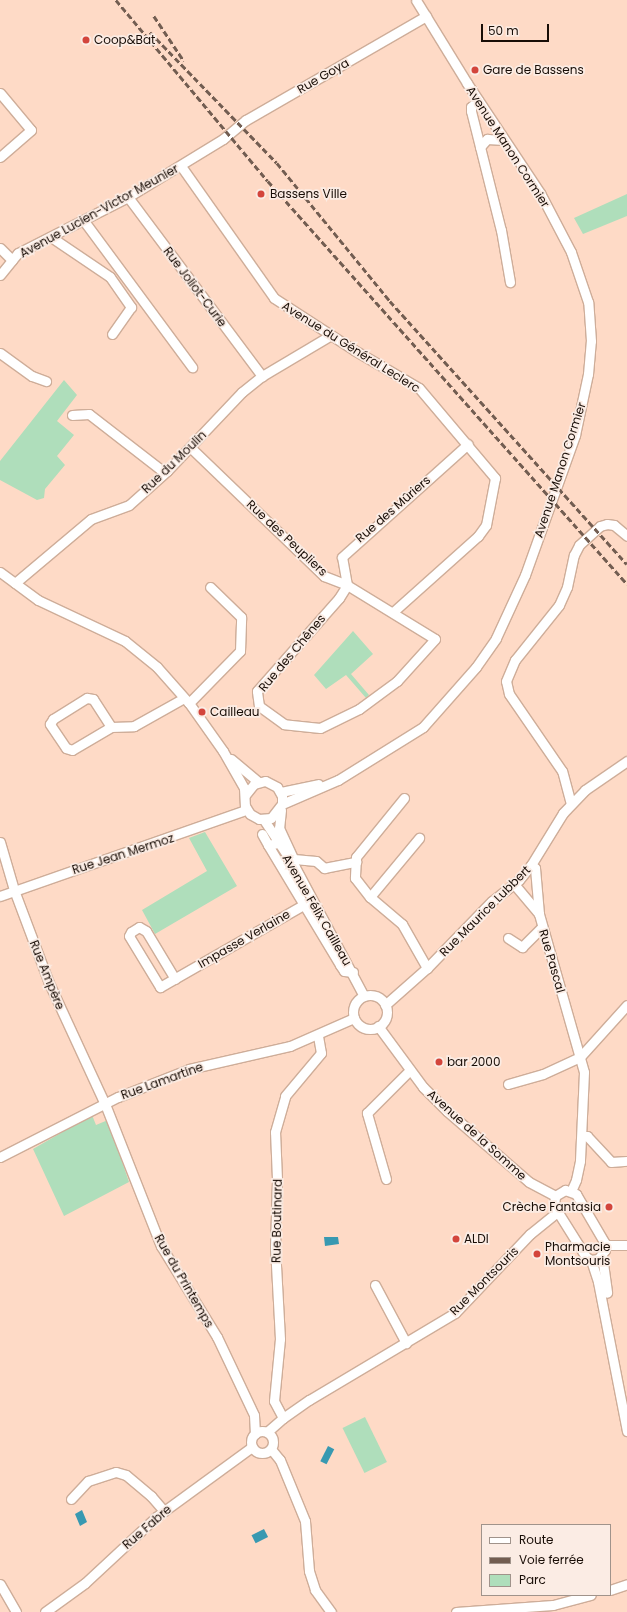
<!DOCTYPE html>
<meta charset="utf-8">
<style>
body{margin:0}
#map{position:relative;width:627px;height:1612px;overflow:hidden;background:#fedac6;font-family:Poppins,sans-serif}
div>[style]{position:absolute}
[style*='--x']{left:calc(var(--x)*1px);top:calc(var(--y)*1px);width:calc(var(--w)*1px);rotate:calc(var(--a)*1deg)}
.green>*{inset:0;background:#afdebb;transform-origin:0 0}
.water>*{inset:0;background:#3899b1;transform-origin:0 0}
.roads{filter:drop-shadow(1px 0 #cead99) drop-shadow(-1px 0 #cead99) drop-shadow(0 1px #cead99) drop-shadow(0 -1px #cead99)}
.minor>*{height:9px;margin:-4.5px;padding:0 4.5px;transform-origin:4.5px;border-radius:4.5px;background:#fff}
.minor>.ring{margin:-4.5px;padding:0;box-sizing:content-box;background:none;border:9px solid #fff;border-radius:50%}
.rail>*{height:2.5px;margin-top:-1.25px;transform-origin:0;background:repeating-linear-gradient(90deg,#725d51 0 6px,transparent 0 9px)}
.dots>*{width:11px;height:11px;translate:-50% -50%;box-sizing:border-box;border:2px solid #fbece4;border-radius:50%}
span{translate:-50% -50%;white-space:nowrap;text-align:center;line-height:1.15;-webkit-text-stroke:3.5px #fbece4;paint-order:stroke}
.poi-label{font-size:12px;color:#180d06}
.left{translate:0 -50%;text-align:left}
.right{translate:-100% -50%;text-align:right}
.street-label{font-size:12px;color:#180d06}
.legend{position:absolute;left:481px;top:1524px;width:130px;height:72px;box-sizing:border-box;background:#fbece4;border:1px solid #a0938b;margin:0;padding:5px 7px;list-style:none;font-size:12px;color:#180d06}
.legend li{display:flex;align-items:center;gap:8px;height:20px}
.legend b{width:20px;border:1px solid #a0938b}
.scale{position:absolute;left:481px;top:24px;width:68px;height:18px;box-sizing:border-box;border:2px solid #180d06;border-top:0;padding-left:5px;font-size:12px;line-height:14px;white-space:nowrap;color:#180d06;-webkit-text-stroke:3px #fbece4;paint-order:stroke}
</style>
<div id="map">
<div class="green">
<i style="clip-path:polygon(627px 194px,627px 216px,583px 234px,574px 218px)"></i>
<i style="clip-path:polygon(64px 380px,77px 395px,57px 421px,74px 435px,57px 456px,65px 465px,45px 489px,44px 498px,37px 500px,0 480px,0 461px)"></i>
<i style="clip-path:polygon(353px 631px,373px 654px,351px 674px,369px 695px,366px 698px,346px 675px,326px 689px,314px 675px)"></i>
<i style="clip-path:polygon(205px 832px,237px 886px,155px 934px,142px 910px,207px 871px,189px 838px)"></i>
<i style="clip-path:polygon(92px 1115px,96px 1125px,108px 1120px,129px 1182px,64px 1216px,33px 1149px)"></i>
<i style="left:365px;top:1417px;width:50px;height:25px;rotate:64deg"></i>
</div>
<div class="water">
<i style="clip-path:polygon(324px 1237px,338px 1237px,339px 1244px,325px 1246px)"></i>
<i style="left:328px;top:1446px;width:7px;height:17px;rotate:27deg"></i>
<i style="clip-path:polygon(82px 1510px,87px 1522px,80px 1526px,75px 1514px)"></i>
<i style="left:264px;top:1529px;width:9px;height:14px;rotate:63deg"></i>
</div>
<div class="roads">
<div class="minor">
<i style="--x:0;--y:93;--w:48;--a:50"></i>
<i style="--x:31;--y:130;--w:41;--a:138.9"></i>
<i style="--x:478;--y:100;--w:10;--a:135"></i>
<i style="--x:471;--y:107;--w:4;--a:90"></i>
<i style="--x:471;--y:111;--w:123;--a:75.9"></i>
<i style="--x:501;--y:230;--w:53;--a:80.2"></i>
<i style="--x:480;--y:147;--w:11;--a:-49"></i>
<i style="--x:487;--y:139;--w:17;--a:3"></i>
<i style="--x:181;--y:166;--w:161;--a:54.8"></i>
<i style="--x:274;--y:298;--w:95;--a:33"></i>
<i style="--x:354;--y:350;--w:75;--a:30.3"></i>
<i style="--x:419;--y:388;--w:118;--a:49.8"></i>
<i style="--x:495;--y:478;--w:48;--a:100.8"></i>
<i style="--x:486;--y:525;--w:14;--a:126"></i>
<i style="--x:478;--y:536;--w:114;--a:138.2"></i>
<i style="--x:128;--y:197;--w:224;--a:53.2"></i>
<i style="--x:84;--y:221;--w:182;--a:53.5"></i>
<i style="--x:51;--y:237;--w:71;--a:34.1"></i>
<i style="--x:110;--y:277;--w:37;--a:55"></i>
<i style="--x:131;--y:307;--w:33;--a:125"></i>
<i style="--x:0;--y:248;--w:17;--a:45"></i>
<i style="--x:0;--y:275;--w:28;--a:-51"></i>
<i style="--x:18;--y:253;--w:123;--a:-27"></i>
<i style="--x:128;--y:197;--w:111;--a:-31.4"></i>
<i style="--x:223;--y:139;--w:30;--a:-40"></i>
<i style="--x:246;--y:120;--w:208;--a:-30"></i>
<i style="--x:0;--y:353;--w:39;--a:36"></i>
<i style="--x:32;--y:376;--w:15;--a:20"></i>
<i style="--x:72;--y:415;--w:17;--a:-3"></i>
<i style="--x:89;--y:414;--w:90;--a:37.8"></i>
<i style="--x:160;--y:469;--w:7;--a:16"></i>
<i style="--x:191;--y:448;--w:185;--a:43.9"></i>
<i style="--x:324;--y:576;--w:25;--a:21"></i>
<i style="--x:347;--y:585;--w:103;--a:31.5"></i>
<i style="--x:435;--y:639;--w:57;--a:132.1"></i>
<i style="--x:397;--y:681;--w:47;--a:143.6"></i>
<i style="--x:359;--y:709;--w:43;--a:154"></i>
<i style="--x:320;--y:728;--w:36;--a:-174"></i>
<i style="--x:284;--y:724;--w:31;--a:-144"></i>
<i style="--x:259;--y:706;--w:15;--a:-98"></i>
<i style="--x:257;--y:691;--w:124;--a:-48.6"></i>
<i style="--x:339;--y:598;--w:15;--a:-58"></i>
<i style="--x:347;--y:585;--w:28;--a:-100"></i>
<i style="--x:342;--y:557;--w:169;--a:-41.9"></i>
<i style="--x:0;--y:572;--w:47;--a:36.4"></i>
<i style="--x:38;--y:600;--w:96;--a:25.2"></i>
<i style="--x:125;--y:641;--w:41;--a:39.1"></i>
<i style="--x:157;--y:667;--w:48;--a:48.4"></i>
<i style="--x:189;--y:703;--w:59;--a:54.7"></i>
<i style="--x:223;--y:751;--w:43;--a:60.4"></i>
<i style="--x:244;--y:788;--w:18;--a:87"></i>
<i style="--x:245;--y:806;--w:9;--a:58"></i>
<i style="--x:250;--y:814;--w:10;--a:29"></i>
<i style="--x:259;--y:819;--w:12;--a:-5"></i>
<i style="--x:271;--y:818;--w:18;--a:-52"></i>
<i style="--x:282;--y:804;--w:8;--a:-90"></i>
<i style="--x:282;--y:796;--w:10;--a:-119"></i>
<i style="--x:277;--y:787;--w:13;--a:-153"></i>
<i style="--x:265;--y:781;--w:11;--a:165"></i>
<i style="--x:254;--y:784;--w:14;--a:129"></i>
<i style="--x:15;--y:583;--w:99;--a:-40.1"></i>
<i style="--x:91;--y:519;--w:40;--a:-20.2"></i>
<i style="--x:129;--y:505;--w:51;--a:-41.8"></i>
<i style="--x:167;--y:471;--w:109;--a:-46.5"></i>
<i style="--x:242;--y:392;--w:26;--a:-39"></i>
<i style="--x:262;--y:376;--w:80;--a:-30.7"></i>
<i style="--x:189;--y:703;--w:73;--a:-45.6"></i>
<i style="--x:240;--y:651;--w:34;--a:-88"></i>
<i style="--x:241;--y:617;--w:43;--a:-135.9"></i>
<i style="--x:111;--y:727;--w:45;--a:149.5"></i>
<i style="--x:72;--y:750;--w:6;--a:-162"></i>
<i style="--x:66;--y:748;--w:29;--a:-124"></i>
<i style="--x:50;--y:724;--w:6;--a:-59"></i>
<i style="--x:53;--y:719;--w:40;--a:-32"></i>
<i style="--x:87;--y:698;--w:6;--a:9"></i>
<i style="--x:93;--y:699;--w:33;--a:57"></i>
<i style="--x:111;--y:727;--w:23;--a:-2"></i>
<i style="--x:134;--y:726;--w:57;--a:-29.2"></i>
<i style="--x:231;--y:759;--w:35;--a:40"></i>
<i style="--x:281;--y:792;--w:38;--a:-12"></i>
<i style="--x:404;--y:798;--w:76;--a:129.1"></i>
<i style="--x:356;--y:857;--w:21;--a:93"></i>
<i style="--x:355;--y:878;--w:24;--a:52"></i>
<i style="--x:370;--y:897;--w:42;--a:40.2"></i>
<i style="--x:402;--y:924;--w:51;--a:60.4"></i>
<i style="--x:282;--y:804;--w:61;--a:-23.2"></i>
<i style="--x:338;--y:780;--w:100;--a:-31.9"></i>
<i style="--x:423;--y:727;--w:80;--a:-48.5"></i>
<i style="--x:476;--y:667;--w:35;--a:-55"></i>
<i style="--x:496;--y:638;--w:69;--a:-65.3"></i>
<i style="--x:525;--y:575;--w:149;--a:-70.3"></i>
<i style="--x:575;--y:435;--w:62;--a:-78"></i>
<i style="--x:588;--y:374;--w:33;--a:-85"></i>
<i style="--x:591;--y:341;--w:39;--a:-94"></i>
<i style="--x:588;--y:302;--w:53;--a:-108.8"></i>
<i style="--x:571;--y:252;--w:67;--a:-117.7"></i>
<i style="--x:540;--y:193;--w:132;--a:-123.6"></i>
<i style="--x:467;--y:83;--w:97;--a:-121.6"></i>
<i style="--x:571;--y:804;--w:34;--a:-105"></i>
<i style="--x:562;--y:771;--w:93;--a:-124.5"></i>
<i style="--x:509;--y:694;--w:13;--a:-103"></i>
<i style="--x:506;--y:681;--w:23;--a:-67"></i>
<i style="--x:515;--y:660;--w:70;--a:-51.3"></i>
<i style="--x:559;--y:605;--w:20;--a:-66"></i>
<i style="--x:567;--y:587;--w:33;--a:-78"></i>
<i style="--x:574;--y:555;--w:11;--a:-63"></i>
<i style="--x:579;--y:545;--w:28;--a:-42"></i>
<i style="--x:600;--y:526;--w:7;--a:-16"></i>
<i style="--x:607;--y:524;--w:7;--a:8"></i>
<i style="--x:614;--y:525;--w:17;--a:40"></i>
<i style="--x:281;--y:810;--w:18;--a:96"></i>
<i style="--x:279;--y:828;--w:31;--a:65"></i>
<i style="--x:264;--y:820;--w:56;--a:56.6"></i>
<i style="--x:295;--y:867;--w:146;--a:61.9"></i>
<i style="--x:262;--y:834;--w:13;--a:61"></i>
<i style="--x:0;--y:842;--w:50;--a:73.7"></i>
<i style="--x:14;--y:890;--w:99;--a:69.4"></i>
<i style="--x:49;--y:983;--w:133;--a:65.2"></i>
<i style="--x:105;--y:1104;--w:153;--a:68.5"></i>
<i style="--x:161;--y:1246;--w:107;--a:58.4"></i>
<i style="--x:217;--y:1337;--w:86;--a:64.6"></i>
<i style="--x:254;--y:1415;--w:19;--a:87"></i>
<i style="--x:277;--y:843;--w:9;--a:167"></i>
<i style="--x:268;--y:845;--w:140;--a:59"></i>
<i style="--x:340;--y:965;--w:7;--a:56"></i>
<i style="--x:344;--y:971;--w:9;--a:6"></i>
<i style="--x:294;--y:859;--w:22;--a:5"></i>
<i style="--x:316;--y:861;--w:11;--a:41"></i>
<i style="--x:324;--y:868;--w:33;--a:-11"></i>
<i style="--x:531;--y:865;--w:5;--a:37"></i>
<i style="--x:535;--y:868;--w:46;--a:85"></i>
<i style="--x:539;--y:914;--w:164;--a:74.1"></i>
<i style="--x:584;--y:1072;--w:89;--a:92.6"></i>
<i style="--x:580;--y:1161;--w:19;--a:102"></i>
<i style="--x:576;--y:1180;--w:12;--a:114"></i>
<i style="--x:514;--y:884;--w:39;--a:50"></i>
<i style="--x:0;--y:896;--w:261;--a:-19.3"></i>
<i style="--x:370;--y:897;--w:77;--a:-50.3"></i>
<i style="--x:508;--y:938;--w:17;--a:33"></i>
<i style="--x:522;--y:947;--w:28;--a:-45"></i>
<i style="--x:175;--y:979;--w:56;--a:-121.1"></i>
<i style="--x:146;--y:931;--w:8;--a:-150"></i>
<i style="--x:139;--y:927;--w:9;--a:148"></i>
<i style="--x:131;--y:932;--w:4;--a:117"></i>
<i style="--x:129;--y:936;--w:60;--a:58.7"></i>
<i style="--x:160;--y:987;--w:175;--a:-29.8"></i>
<i class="ring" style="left:353px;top:995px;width:25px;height:25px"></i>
<i style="--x:385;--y:1005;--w:56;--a:-41.4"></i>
<i style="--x:427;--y:968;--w:93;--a:-45.9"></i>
<i style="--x:492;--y:901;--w:34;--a:-38"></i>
<i style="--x:519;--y:880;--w:19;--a:-51"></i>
<i style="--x:531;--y:865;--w:61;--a:-58.4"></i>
<i style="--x:563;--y:813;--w:32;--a:-46"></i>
<i style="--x:585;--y:790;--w:51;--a:-34.6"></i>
<i style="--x:378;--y:1026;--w:76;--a:53.6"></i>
<i style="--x:423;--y:1087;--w:34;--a:45"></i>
<i style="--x:447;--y:1111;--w:108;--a:40.9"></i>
<i style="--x:529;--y:1182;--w:30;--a:28"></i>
<i style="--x:508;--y:1084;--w:36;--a:-16"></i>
<i style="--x:543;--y:1074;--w:41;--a:-24.7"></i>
<i style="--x:580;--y:1057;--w:70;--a:-47.9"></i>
<i style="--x:582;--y:1136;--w:5;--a:0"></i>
<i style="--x:587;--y:1136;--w:35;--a:47"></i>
<i style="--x:611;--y:1162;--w:16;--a:-4"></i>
<i style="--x:0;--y:1157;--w:132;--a:-27"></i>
<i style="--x:118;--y:1097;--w:76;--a:-21.5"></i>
<i style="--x:189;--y:1069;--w:104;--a:-12.8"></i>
<i style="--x:290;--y:1046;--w:70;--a:-23.6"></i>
<i style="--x:386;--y:1179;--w:69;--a:-106.1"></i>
<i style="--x:367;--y:1113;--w:61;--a:-45"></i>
<i style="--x:565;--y:1190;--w:12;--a:20"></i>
<i style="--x:576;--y:1194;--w:56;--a:59.7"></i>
<i style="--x:604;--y:1242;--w:8;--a:83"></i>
<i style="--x:605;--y:1250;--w:11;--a:128"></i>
<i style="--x:598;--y:1259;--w:7;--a:172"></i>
<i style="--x:591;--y:1260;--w:6;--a:-149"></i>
<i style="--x:586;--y:1257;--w:60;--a:-122.1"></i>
<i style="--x:554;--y:1206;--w:10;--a:-84"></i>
<i style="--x:555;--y:1196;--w:12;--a:-31"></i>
<i style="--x:605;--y:1245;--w:22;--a:0"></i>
<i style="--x:602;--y:1256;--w:37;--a:82"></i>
<i style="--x:591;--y:1260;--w:23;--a:72"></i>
<i style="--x:598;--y:1282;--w:152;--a:79"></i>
<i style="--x:375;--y:1285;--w:66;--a:61.9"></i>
<i style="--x:283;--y:1418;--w:19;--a:-118"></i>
<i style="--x:274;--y:1401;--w:62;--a:-84.5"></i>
<i style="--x:280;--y:1339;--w:91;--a:-93.1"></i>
<i style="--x:275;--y:1248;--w:69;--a:-88.3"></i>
<i style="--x:277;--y:1179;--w:47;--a:-92.4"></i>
<i style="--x:275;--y:1132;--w:37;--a:-74"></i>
<i style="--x:285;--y:1096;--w:56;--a:-50.1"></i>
<i style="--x:321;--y:1053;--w:17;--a:-100"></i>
<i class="ring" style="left:251px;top:1431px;width:13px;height:13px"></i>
<i style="--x:267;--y:1432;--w:21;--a:-41"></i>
<i style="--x:283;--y:1418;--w:32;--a:-35"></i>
<i style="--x:309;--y:1400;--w:170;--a:-30.8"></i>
<i style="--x:455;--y:1313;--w:109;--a:-46.5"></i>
<i style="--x:530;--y:1234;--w:35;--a:-39"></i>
<i style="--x:271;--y:1449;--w:14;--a:51"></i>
<i style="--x:280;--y:1460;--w:66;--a:67.7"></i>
<i style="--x:305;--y:1521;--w:50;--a:85.4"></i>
<i style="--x:309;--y:1571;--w:20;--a:72"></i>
<i style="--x:315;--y:1590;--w:27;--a:54"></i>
<i style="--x:71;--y:1499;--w:25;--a:-47"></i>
<i style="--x:88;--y:1481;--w:29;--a:-18"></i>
<i style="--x:116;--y:1472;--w:10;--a:17"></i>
<i style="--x:126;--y:1475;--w:33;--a:40"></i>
<i style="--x:151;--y:1496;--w:20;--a:49"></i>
<i style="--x:0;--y:1584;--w:32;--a:60"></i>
<i style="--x:610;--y:1590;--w:18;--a:-19"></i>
<i style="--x:45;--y:1612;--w:49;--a:-35.9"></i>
<i style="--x:85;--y:1583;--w:97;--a:-42.9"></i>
<i style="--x:156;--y:1517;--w:119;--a:-36.1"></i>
<i style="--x:456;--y:1612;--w:97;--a:-4.1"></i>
<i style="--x:553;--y:1605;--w:39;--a:-15"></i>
</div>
</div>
<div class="rail">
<i style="--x:116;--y:0;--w:236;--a:50"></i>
<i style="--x:268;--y:181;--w:540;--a:48.3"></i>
<i style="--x:154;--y:16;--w:54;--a:56.3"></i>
<i style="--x:150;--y:32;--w:182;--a:45.9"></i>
<i style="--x:277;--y:163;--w:178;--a:50.7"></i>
<i style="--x:390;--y:301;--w:354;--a:48"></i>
</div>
<div class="dots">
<i style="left:86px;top:40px;background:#d3453c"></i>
<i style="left:475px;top:70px;background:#d3453c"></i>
<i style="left:261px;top:194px;background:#d3453c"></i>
<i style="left:202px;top:712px;background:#d3453c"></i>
<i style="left:439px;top:1062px;background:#d3453c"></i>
<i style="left:609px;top:1207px;background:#d3453c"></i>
<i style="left:456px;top:1239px;background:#d3453c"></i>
<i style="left:537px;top:1254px;background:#d3453c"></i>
</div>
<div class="poi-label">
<span class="left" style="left:94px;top:40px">Coop&amp;Bat</span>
<span class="left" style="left:483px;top:70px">Gare de Bassens</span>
<span class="left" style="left:270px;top:194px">Bassens Ville</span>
<span class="left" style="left:210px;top:712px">Cailleau</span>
<span class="left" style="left:447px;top:1062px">bar 2000</span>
<span class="right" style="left:601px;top:1207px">Crèche Fantasia</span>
<span class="left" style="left:464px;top:1239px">ALDI</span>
<span class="left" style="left:545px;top:1254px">Pharmacie<br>Montsouris</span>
</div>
<div class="street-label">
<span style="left:323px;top:76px;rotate:-30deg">Rue Goya</span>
<span style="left:508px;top:147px;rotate:57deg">Avenue Manon Cormier</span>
<span style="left:99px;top:211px;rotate:-29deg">Avenue Lucien-Victor Meunier</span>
<span style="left:195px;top:287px;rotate:53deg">Rue Joliot-Curie</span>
<span style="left:351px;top:347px;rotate:32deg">Avenue du Général Leclerc</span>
<span style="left:174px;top:462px;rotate:-44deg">Rue du Moulin</span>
<span style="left:560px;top:470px;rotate:-72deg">Avenue Manon Cormier</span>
<span style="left:393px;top:509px;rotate:-41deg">Rue des Mûriers</span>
<span style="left:287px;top:538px;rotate:43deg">Rue des Peupliers</span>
<span style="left:292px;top:653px;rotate:-50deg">Rue des Chênes</span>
<span style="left:123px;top:854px;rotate:-18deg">Rue Jean Mermoz</span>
<span style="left:317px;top:910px;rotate:60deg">Avenue Félix Cailleau</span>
<span style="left:485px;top:911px;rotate:-45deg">Rue Maurice Lubbert</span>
<span style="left:244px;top:939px;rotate:-30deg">Impasse Verlaine</span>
<span style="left:552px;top:961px;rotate:74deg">Rue Pascal</span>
<span style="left:47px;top:975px;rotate:68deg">Rue Ampère</span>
<span style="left:162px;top:1081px;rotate:-20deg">Rue Lamartine</span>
<span style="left:477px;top:1135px;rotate:42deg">Avenue de la Somme</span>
<span style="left:277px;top:1221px;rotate:-89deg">Rue Boutinard</span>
<span style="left:184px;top:1281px;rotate:60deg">Rue du Printemps</span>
<span style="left:484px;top:1281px;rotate:-45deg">Rue Montsouris</span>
<span style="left:147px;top:1527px;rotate:-41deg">Rue Fabre</span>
</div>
<ul class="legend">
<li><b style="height:5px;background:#fff"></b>Route</li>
<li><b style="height:5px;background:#725d51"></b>Voie ferrée</li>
<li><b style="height:11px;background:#afdebb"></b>Parc</li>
</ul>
<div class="scale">50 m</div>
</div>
